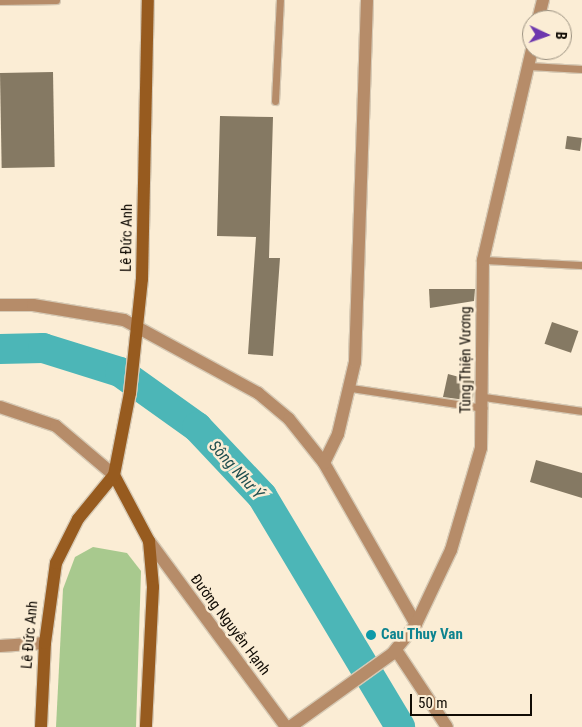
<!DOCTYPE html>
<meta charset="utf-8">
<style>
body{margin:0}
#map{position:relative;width:582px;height:727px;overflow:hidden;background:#fbedd5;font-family:"Roboto Condensed",sans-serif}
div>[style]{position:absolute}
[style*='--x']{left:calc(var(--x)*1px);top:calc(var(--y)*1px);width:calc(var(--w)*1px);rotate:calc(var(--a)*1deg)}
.green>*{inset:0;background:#a8c98e}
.river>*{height:30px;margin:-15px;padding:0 15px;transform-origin:15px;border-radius:15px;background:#4cb6b7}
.building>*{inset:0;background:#857963;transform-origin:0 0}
.roads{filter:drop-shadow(1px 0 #d6c9b4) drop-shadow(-1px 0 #d6c9b4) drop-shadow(0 1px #d6c9b4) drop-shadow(0 -1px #d6c9b4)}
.lane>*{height:7px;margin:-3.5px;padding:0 3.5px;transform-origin:3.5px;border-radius:3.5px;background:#b68c69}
.street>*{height:12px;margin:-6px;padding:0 6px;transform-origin:6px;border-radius:6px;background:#b68c69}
.secondary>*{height:12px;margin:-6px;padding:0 6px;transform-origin:6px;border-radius:6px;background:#975b1f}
.dots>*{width:14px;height:14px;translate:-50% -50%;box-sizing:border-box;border:2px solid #fbedd5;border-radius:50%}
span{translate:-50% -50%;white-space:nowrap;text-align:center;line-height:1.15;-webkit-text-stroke:5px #fbedd5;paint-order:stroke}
.street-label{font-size:15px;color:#110c05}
.culture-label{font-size:15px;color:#0d838f;font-weight:700}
.left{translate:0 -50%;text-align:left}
.water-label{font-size:16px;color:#215050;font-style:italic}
.north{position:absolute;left:522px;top:10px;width:50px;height:50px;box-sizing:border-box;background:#fbedd5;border:1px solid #9d9382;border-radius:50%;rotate:93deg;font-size:14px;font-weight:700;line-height:20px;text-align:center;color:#110c05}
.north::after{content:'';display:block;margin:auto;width:18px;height:22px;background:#6d37ae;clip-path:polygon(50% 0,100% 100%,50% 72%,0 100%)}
.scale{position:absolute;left:410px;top:694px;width:122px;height:22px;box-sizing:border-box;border:2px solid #110c05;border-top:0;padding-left:6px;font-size:15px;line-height:18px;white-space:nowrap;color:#110c05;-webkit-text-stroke:4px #fbedd5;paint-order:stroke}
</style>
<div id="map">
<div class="green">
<i style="clip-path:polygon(93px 547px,127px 553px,141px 571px,136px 727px,56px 727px,63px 589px,75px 557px)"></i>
</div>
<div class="river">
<i style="--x:0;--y:349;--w:43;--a:-1.3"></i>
<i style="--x:43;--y:348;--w:81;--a:17.3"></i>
<i style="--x:120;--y:372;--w:95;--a:35.5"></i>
<i style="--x:197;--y:427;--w:95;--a:46.7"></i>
<i style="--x:262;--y:496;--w:269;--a:59.1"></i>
</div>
<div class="building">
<i style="left:53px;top:72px;width:95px;height:53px;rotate:89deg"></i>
<i style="clip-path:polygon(220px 116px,273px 117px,269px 258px,280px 258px,273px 356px,248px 354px,256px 237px,217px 236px)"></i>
<i style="left:567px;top:136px;width:15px;height:13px;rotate:8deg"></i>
<i style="clip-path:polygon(429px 289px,475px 289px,474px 301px,430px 308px)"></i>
<i style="left:552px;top:322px;width:28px;height:23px;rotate:19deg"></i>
<i style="clip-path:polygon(448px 374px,474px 381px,473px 401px,443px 397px)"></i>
<i style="clip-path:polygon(536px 460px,582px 473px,582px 498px,530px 482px)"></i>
</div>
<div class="roads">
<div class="lane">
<i style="--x:0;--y:1;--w:56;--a:-1"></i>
<i style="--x:529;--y:66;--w:53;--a:3.2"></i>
<i style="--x:275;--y:101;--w:101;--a:-87.2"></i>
<i style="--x:483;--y:260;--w:99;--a:2.9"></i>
<i style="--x:351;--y:388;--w:134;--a:8.6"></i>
<i style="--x:484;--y:397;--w:99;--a:8.1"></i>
</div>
<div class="street">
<i style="--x:538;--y:20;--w:21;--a:-76"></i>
<i style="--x:0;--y:305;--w:33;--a:0"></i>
<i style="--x:33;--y:305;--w:92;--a:9.4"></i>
<i style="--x:124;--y:320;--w:153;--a:28.6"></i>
<i style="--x:258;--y:393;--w:40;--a:40"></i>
<i style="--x:289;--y:419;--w:56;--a:51.5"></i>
<i style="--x:324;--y:463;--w:185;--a:60.3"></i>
<i style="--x:0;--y:407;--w:59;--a:18.7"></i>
<i style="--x:56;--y:426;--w:76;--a:40.2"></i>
<i style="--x:324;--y:463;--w:32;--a:-64"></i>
<i style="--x:338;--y:434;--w:74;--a:-76.7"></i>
<i style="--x:355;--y:362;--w:362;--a:-88.1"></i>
<i style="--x:149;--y:541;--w:231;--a:53.6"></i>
<i style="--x:0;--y:646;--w:45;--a:-3.8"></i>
<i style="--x:396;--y:650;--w:92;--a:56.5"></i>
<i style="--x:290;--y:727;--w:125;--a:-35.6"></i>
<i style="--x:392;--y:654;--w:38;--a:-51"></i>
<i style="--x:416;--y:624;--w:82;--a:-64.7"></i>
<i style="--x:451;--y:550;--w:106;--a:-73.6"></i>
<i style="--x:481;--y:448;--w:188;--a:-89.4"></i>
<i style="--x:483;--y:260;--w:216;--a:-76.9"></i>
</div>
<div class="secondary">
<i style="--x:114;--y:475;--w:75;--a:62.1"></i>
<i style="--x:149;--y:541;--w:46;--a:85"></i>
<i style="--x:153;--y:587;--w:140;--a:92.9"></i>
<i style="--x:41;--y:727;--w:84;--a:-87.3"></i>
<i style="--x:45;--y:643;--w:81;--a:-82.2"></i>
<i style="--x:56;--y:563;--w:49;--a:-63.4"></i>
<i style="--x:78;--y:519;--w:57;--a:-50.7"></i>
<i style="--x:114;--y:475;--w:84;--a:-79"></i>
<i style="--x:130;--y:393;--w:115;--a:-84"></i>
<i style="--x:142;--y:279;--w:279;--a:-88.8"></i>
</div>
</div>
<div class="dots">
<i style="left:371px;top:635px;background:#0f9aa8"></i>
</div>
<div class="street-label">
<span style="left:127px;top:238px;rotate:-89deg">Lê Đức Anh</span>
<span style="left:466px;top:360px;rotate:-90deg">Tùng Thiện Vương</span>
<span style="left:230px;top:625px;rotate:53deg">Đường Nguyễn Hạnh</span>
<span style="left:30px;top:635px;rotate:-85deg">Lê Đức Anh</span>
</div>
<div class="culture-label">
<span class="left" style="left:381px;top:635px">Cau Thuy Van</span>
</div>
<div class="water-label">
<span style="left:236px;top:470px;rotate:48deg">Sông Như Ý</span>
</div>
<div class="north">B</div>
<div class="scale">50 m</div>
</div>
